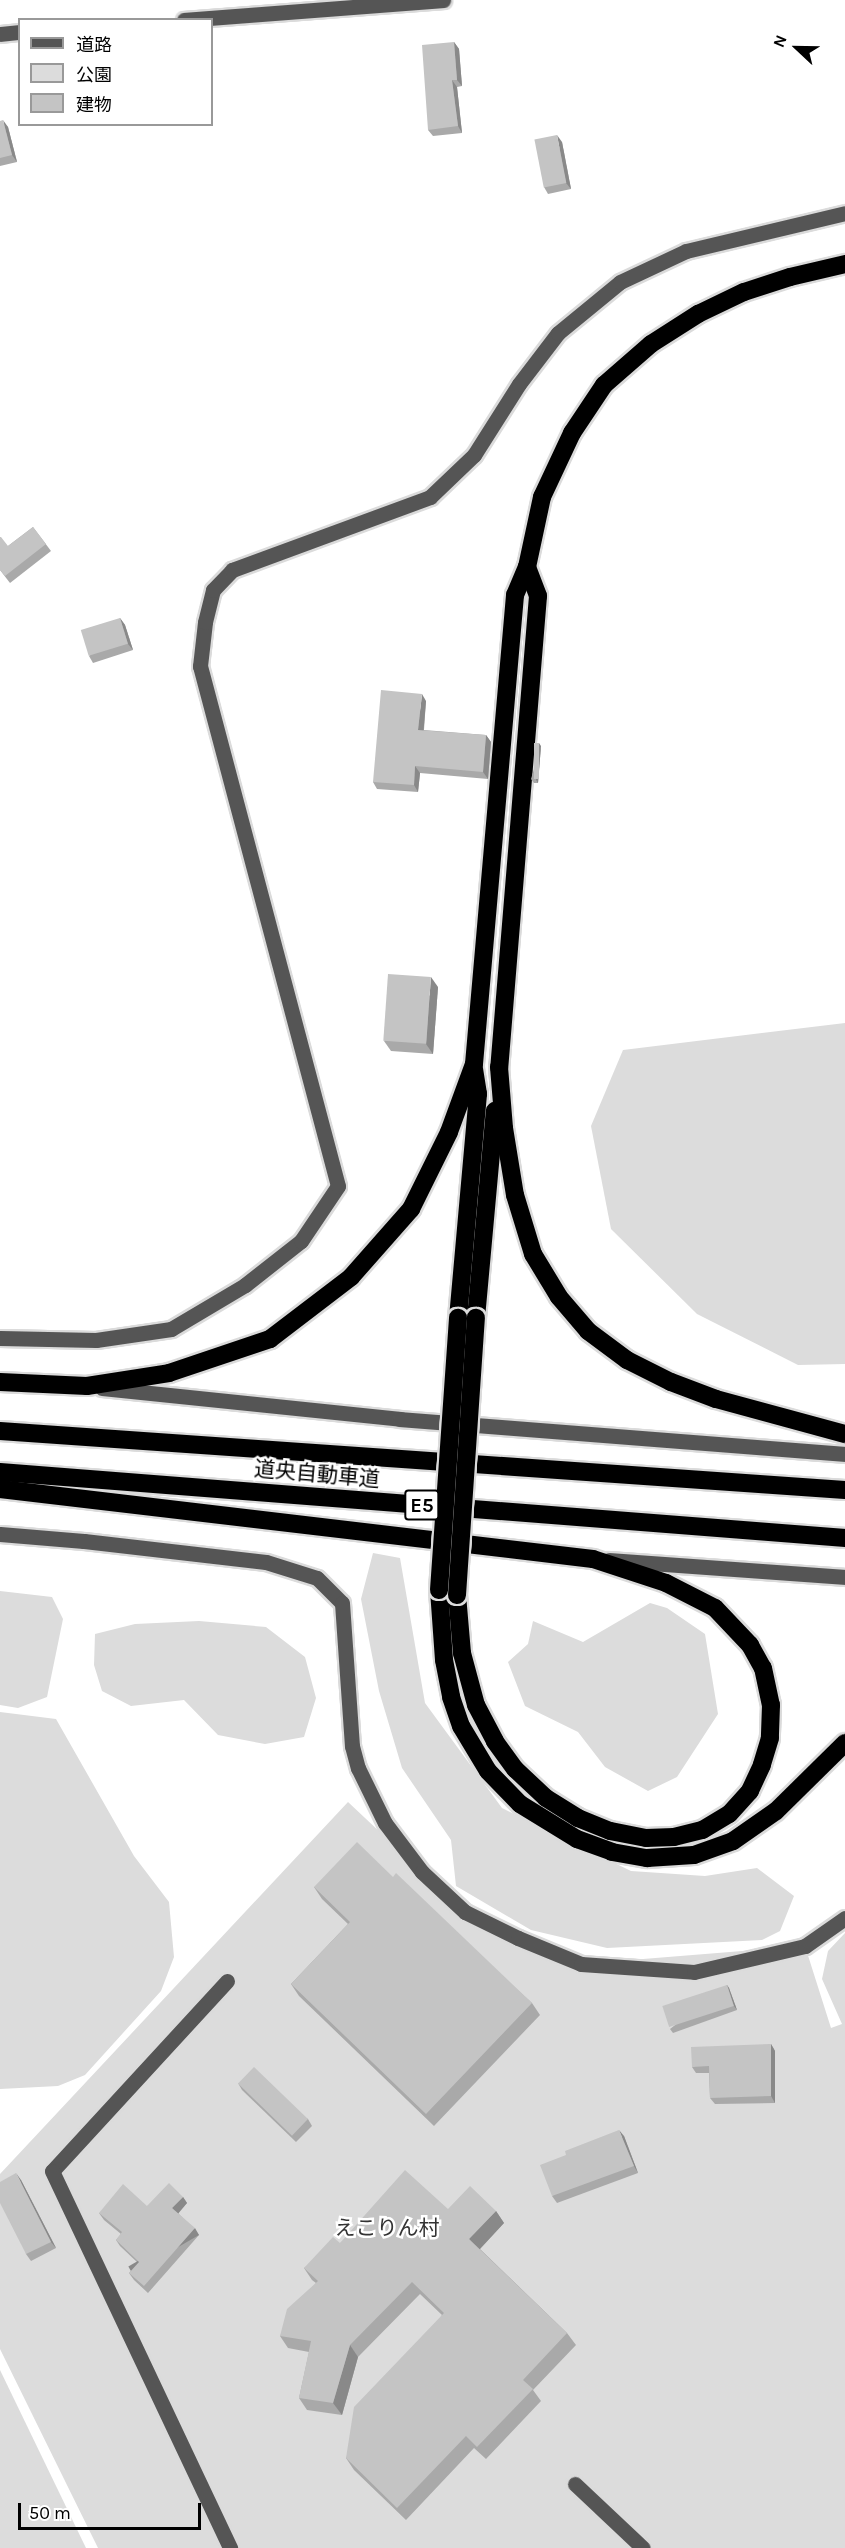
<!DOCTYPE html>
<meta charset="utf-8">
<style>
body{margin:0}
#map{position:relative;width:845px;height:2548px;overflow:hidden;background:#fff;font-family:Karla,"Noto Sans JP",sans-serif}
div>[style]{position:absolute}
[style*='--x']{left:calc(var(--x)*1px);top:calc(var(--y)*1px);width:calc(var(--w)*1px);rotate:calc(var(--a)*1deg)}
.green>*{inset:0;background:#dcdcdc}
.roads{filter:drop-shadow(2px 0 #dbdbdb) drop-shadow(-2px 0 #dbdbdb) drop-shadow(0 2px #dbdbdb) drop-shadow(0 -2px #dbdbdb)}
.minor>*{height:15px;margin:-7.5px;padding:0 7.5px;transform-origin:7.5px;border-radius:7.5px;background:#555}
.highway>*{height:18px;margin:-9px;padding:0 9px;transform-origin:9px;border-radius:9px;background:#000}
.bridges{filter:drop-shadow(2px 0 #dbdbdb) drop-shadow(-2px 0 #dbdbdb) drop-shadow(0 2px #dbdbdb) drop-shadow(0 -2px #dbdbdb)}
.highway-bridge>*{height:18px;margin:-9px;padding:0 9px;transform-origin:9px;border-radius:9px;background:#000}
.wall>*{inset:0;background:#a9a9a9}
.shaded-wall>*{inset:0;background:#898989;transform-origin:0 0}
.building>*{inset:0;background:#c4c4c4;transform-origin:0 0}
span{translate:-50% -50%;white-space:nowrap;text-align:center;line-height:1.15;-webkit-text-stroke:5px #fff;paint-order:stroke}
.shield-label span{padding:2px 4px;background:#fff;border:2px solid;border-radius:4px;-webkit-text-stroke-width:0}
.shield-label{font-size:20px;color:#000;font-weight:700}
.street-label{font-size:21px;color:#000}
.park-label{font-size:21px;color:#333}
.legend{position:absolute;left:18px;top:18px;width:195px;height:108px;box-sizing:border-box;background:#fff;border:2px solid #999;margin:0;padding:8px 10px;list-style:none;font-size:18px;color:#000}
.legend li{display:flex;align-items:center;gap:12px;height:30px}
.legend b{width:30px;border:2px solid #999}
.north{position:absolute;left:767px;top:18px;width:60px;height:60px;-webkit-text-stroke:4px #fff;paint-order:stroke;rotate:292deg;font-size:16px;font-weight:700;line-height:24px;text-align:center;color:#000}
.north::after{content:'';display:block;margin:auto;width:21px;height:27px;background:#000;clip-path:polygon(50% 0,100% 100%,50% 72%,0 100%)}
.scale{position:absolute;left:18px;top:2503px;width:183px;height:27px;box-sizing:border-box;border:3px solid #000;border-top:0;padding-left:8px;font-size:18px;line-height:21px;white-space:nowrap;color:#000;-webkit-text-stroke:4px #fff;paint-order:stroke}
</style>
<div id="map">
<div class="green">
<i style="clip-path:polygon(845px 1023px,845px 1364px,798px 1365px,697px 1314px,611px 1229px,591px 1126px,623px 1050px)"></i>
<i style="clip-path:polygon(373px 1553px,400px 1558px,425px 1703px,502px 1808px,631px 1871px,705px 1876px,757px 1868px,794px 1896px,780px 1931px,762px 1940px,607px 1948px,531px 1930px,456px 1886px,451px 1840px,402px 1768px,379px 1691px,361px 1599px)"></i>
<i style="clip-path:polygon(0 1591px,52px 1597px,63px 1619px,47px 1697px,18px 1708px,0 1705px)"></i>
<i style="clip-path:polygon(650px 1603px,667px 1608px,705px 1634px,718px 1714px,677px 1777px,648px 1791px,605px 1767px,578px 1732px,525px 1706px,508px 1662px,528px 1644px,533px 1621px,583px 1642px)"></i>
<i style="clip-path:polygon(199px 1621px,266px 1627px,305px 1657px,316px 1698px,304px 1737px,265px 1744px,218px 1735px,184px 1700px,131px 1706px,102px 1691px,94px 1665px,95px 1634px,135px 1624px)"></i>
<i style="clip-path:polygon(0 1712px,56px 1719px,134px 1856px,169px 1902px,174px 1957px,161px 1991px,85px 2075px,58px 2086px,0 2089px)"></i>
<i style="clip-path:polygon(348px 1802px,465px 1912px,581px 1964px,805px 1946px,831px 2028px,842px 2024px,822px 1979px,828px 1951px,845px 1933px,845px 2548px,98px 2548px,0 2349px,0 2174px)"></i>
<i style="clip-path:polygon(0 2370px,86px 2548px,0 2548px)"></i>
</div>
<div class="roads">
<div class="minor">
<i style="--x:184;--y:20;--w:260;--a:-4.4"></i>
<i style="--x:0;--y:34;--w:20;--a:-6"></i>
<i style="--x:0;--y:1338;--w:96;--a:1.2"></i>
<i style="--x:96;--y:1340;--w:76;--a:-8.3"></i>
<i style="--x:171;--y:1329;--w:86;--a:-30.7"></i>
<i style="--x:245;--y:1285;--w:71;--a:-38.2"></i>
<i style="--x:301;--y:1241;--w:66;--a:-56.1"></i>
<i style="--x:338;--y:1186;--w:538;--a:-104.86"></i>
<i style="--x:200;--y:666;--w:44;--a:-83.5"></i>
<i style="--x:205;--y:622;--w:33;--a:-76"></i>
<i style="--x:213;--y:590;--w:28;--a:-46"></i>
<i style="--x:232;--y:570;--w:211;--a:-20.2"></i>
<i style="--x:430;--y:497;--w:61;--a:-43.7"></i>
<i style="--x:474;--y:455;--w:84;--a:-57.6"></i>
<i style="--x:519;--y:384;--w:64;--a:-52.6"></i>
<i style="--x:558;--y:333;--w:80;--a:-39.4"></i>
<i style="--x:620;--y:282;--w:73;--a:-25.2"></i>
<i style="--x:686;--y:251;--w:163;--a:-13.4"></i>
<i style="--x:102;--y:1388;--w:300;--a:5.9"></i>
<i style="--x:400;--y:1419;--w:446;--a:4.5"></i>
<i style="--x:0;--y:1534;--w:84;--a:4.8"></i>
<i style="--x:84;--y:1541;--w:183;--a:6.6"></i>
<i style="--x:266;--y:1562;--w:53;--a:17.4"></i>
<i style="--x:317;--y:1578;--w:35;--a:45"></i>
<i style="--x:342;--y:1603;--w:143;--a:86"></i>
<i style="--x:352;--y:1746;--w:23;--a:75"></i>
<i style="--x:358;--y:1768;--w:61;--a:63.9"></i>
<i style="--x:385;--y:1823;--w:61;--a:52.9"></i>
<i style="--x:422;--y:1872;--w:59;--a:42.9"></i>
<i style="--x:465;--y:1912;--w:59;--a:26.1"></i>
<i style="--x:518;--y:1938;--w:68;--a:22.4"></i>
<i style="--x:581;--y:1964;--w:113;--a:4"></i>
<i style="--x:694;--y:1972;--w:114;--a:-13.2"></i>
<i style="--x:805;--y:1946;--w:49;--a:-35"></i>
<i style="--x:609;--y:1560;--w:237;--a:4.1"></i>
<i style="--x:227;--y:1981;--w:258;--a:132.6"></i>
<i style="--x:52;--y:2171;--w:417;--a:64.7"></i>
<i style="--x:575;--y:2484;--w:93;--a:43.3"></i>
</div>
<div class="highway">
<i style="--x:527;--y:567;--w:31;--a:69"></i>
<i style="--x:538;--y:596;--w:473;--a:94.7"></i>
<i style="--x:499;--y:1067;--w:61;--a:85.3"></i>
<i style="--x:504;--y:1128;--w:68;--a:80.7"></i>
<i style="--x:515;--y:1195;--w:62;--a:73"></i>
<i style="--x:533;--y:1254;--w:50;--a:58.8"></i>
<i style="--x:559;--y:1297;--w:45;--a:49.5"></i>
<i style="--x:588;--y:1331;--w:49;--a:36.6"></i>
<i style="--x:627;--y:1360;--w:49;--a:26.6"></i>
<i style="--x:671;--y:1382;--w:48;--a:20.7"></i>
<i style="--x:716;--y:1399;--w:134;--a:15.2"></i>
<i style="--x:458;--y:1318;--w:225;--a:-84.9"></i>
<i style="--x:478;--y:1094;--w:25;--a:-99"></i>
<i style="--x:476;--y:1318;--w:208;--a:-84.8"></i>
<i style="--x:0;--y:1382;--w:87;--a:2.6"></i>
<i style="--x:87;--y:1386;--w:83;--a:-9"></i>
<i style="--x:169;--y:1373;--w:107;--a:-18.6"></i>
<i style="--x:270;--y:1339;--w:102;--a:-37.4"></i>
<i style="--x:351;--y:1277;--w:91;--a:-48.6"></i>
<i style="--x:411;--y:1209;--w:86;--a:-63.7"></i>
<i style="--x:449;--y:1132;--w:72;--a:-69.8"></i>
<i style="--x:474;--y:1064;--w:471;--a:-85"></i>
<i style="--x:515;--y:595;--w:30;--a:-67"></i>
<i style="--x:527;--y:567;--w:72;--a:-77.9"></i>
<i style="--x:542;--y:497;--w:71;--a:-64.9"></i>
<i style="--x:572;--y:433;--w:58;--a:-56.3"></i>
<i style="--x:604;--y:385;--w:62;--a:-41.1"></i>
<i style="--x:651;--y:344;--w:56;--a:-32.6"></i>
<i style="--x:698;--y:314;--w:51;--a:-25.6"></i>
<i style="--x:744;--y:292;--w:48;--a:-18.1"></i>
<i style="--x:790;--y:277;--w:57;--a:-13.3"></i>
<i style="--x:0;--y:1431;--w:847;--a:3.99"></i>
<i style="--x:0;--y:1472;--w:848;--a:4.47"></i>
<i style="--x:0;--y:1489;--w:597;--a:6.73"></i>
<i style="--x:593;--y:1559;--w:77;--a:18.2"></i>
<i style="--x:666;--y:1583;--w:55;--a:27"></i>
<i style="--x:715;--y:1608;--w:51;--a:46.6"></i>
<i style="--x:750;--y:1645;--w:26;--a:61"></i>
<i style="--x:763;--y:1668;--w:38;--a:78"></i>
<i style="--x:771;--y:1705;--w:33;--a:92"></i>
<i style="--x:770;--y:1738;--w:28;--a:107"></i>
<i style="--x:762;--y:1765;--w:29;--a:115"></i>
<i style="--x:750;--y:1791;--w:31;--a:132"></i>
<i style="--x:729;--y:1814;--w:31;--a:149"></i>
<i style="--x:702;--y:1830;--w:29;--a:166"></i>
<i style="--x:674;--y:1837;--w:28;--a:178"></i>
<i style="--x:646;--y:1838;--w:37;--a:-169"></i>
<i style="--x:610;--y:1831;--w:35;--a:-158"></i>
<i style="--x:578;--y:1818;--w:38;--a:-148"></i>
<i style="--x:546;--y:1798;--w:42;--a:-136.9"></i>
<i style="--x:515;--y:1769;--w:34;--a:-126"></i>
<i style="--x:495;--y:1741;--w:41;--a:-117.8"></i>
<i style="--x:476;--y:1705;--w:54;--a:-105.1"></i>
<i style="--x:462;--y:1653;--w:58;--a:-94.9"></i>
<i style="--x:439;--y:1590;--w:70;--a:85.9"></i>
<i style="--x:444;--y:1660;--w:38;--a:79"></i>
<i style="--x:451;--y:1697;--w:31;--a:71"></i>
<i style="--x:461;--y:1726;--w:52;--a:59"></i>
<i style="--x:488;--y:1771;--w:46;--a:45.9"></i>
<i style="--x:520;--y:1804;--w:67;--a:31.6"></i>
<i style="--x:577;--y:1839;--w:37;--a:20"></i>
<i style="--x:612;--y:1852;--w:36;--a:10"></i>
<i style="--x:647;--y:1858;--w:47;--a:-3.7"></i>
<i style="--x:694;--y:1855;--w:41;--a:-19.7"></i>
<i style="--x:733;--y:1841;--w:52;--a:-34.9"></i>
<i style="--x:776;--y:1811;--w:97;--a:-44.6"></i>
</div>
</div>
<div class="bridges">
<div class="highway-bridge">
<i style="--x:439;--y:1590;--w:273;--a:-86"></i>
<i style="--x:457;--y:1595;--w:278;--a:-86.1"></i>
</div>
</div>
<div class="wall">
<i style="clip-path:polygon(454px 42px,459px 49px,462px 86px,457px 87px,462px 133px,433px 136px,428px 130px)"></i>
<i style="clip-path:polygon(0 121px,8px 127px,17px 162px,0 166px)"></i>
<i style="clip-path:polygon(562px 142px,571px 189px,548px 194px,544px 187px)"></i>
<i style="clip-path:polygon(33px 527px,51px 551px,10px 583px,0 570px,8px 546px)"></i>
<i style="clip-path:polygon(120px 618px,125px 625px,133px 650px,93px 663px,89px 656px)"></i>
<i style="clip-path:polygon(426px 701px,424px 730px,486px 735px,491px 742px,488px 779px,420px 773px,418px 792px,377px 789px,373px 782px)"></i>
<i style="clip-path:polygon(541px 746px,538px 783px,534px 783px,531px 779px)"></i>
<i style="clip-path:polygon(438px 987px,433px 1054px,391px 1051px,384px 1041px)"></i>
<i style="clip-path:polygon(393px 1877px,532px 2003px,540px 2015px,434px 2126px,299px 1996px,291px 1984px,348px 1924px,322px 1899px,314px 1887px)"></i>
<i style="clip-path:polygon(727px 1985px,729px 1988px,737px 2010px,673px 2033px,670px 2029px)"></i>
<i style="clip-path:polygon(771px 2044px,775px 2051px,775px 2103px,715px 2104px,710px 2098px,709px 2073px,696px 2073px,692px 2067px)"></i>
<i style="clip-path:polygon(238px 2083px,308px 2119px,312px 2126px,296px 2142px,242px 2090px)"></i>
<i style="clip-path:polygon(624px 2136px,638px 2173px,557px 2203px,552px 2196px)"></i>
<i style="clip-path:polygon(21px 2180px,56px 2248px,31px 2261px,26px 2254px)"></i>
<i style="clip-path:polygon(183px 2197px,187px 2203px,178px 2213px,199px 2235px,148px 2293px,134px 2280px,129px 2273px,138px 2263px,120px 2246px,116px 2240px,121px 2234px,104px 2220px,99px 2213px,147px 2206px)"></i>
<i style="clip-path:polygon(448px 2209px,496px 2211px,504px 2223px,480px 2249px,567px 2333px,576px 2345px,533px 2390px,541px 2401px,486px 2459px,474px 2448px,406px 2520px,354px 2470px,346px 2458px,442px 2315px,420px 2294px,358px 2357px,342px 2415px,307px 2410px,299px 2398px,309px 2352px,288px 2348px,280px 2336px,316px 2283px,312px 2280px,304px 2268px,340px 2243px)"></i>
</div>
<div class="shaded-wall">
<i style="clip-path:polygon(454px 42px,459px 49px,462px 86px,457px 80px)"></i>
<i style="clip-path:polygon(452px 80px,457px 87px,462px 133px,458px 126px)"></i>
<i style="clip-path:polygon(3px 120px,8px 127px,17px 162px,12px 155px)"></i>
<i style="clip-path:polygon(557px 135px,562px 142px,571px 189px,566px 183px)"></i>
<i style="clip-path:polygon(120px 618px,125px 625px,133px 650px,128px 644px)"></i>
<i style="clip-path:polygon(422px 694px,426px 701px,423px 737px,418px 730px)"></i>
<i style="clip-path:polygon(486px 735px,491px 742px,488px 779px,483px 772px)"></i>
<i style="clip-path:polygon(539px 743px,541px 746px,538px 783px,536px 780px)"></i>
<i style="clip-path:polygon(415px 766px,420px 773px,418px 792px,414px 785px)"></i>
<i style="clip-path:polygon(431px 977px,438px 987px,433px 1054px,426px 1044px)"></i>
<i style="clip-path:polygon(727px 1985px,729px 1988px,737px 2010px,734px 2006px)"></i>
<i style="clip-path:polygon(771px 2044px,775px 2051px,775px 2103px,771px 2096px)"></i>
<i style="clip-path:polygon(619px 2130px,624px 2136px,638px 2173px,634px 2166px)"></i>
<i style="clip-path:polygon(16px 2173px,21px 2180px,56px 2248px,51px 2242px)"></i>
<i style="clip-path:polygon(183px 2197px,187px 2203px,177px 2215px,172px 2208px)"></i>
<i style="clip-path:polygon(496px 2211px,504px 2223px,478px 2251px,469px 2239px)"></i>
<i style="left:195px;top:2228px;width:8px;height:77px;rotate:60deg"></i>
<i style="clip-path:polygon(350px 2345px,358px 2357px,342px 2415px,333px 2403px)"></i>
</div>
<div class="building">
<i style="clip-path:polygon(454px 42px,457px 80px,452px 80px,458px 126px,428px 130px,422px 45px)"></i>
<i style="clip-path:polygon(3px 120px,12px 155px,0 158px,0 121px)"></i>
<i style="left:557px;top:135px;width:49px;height:23px;rotate:79deg"></i>
<i style="clip-path:polygon(33px 527px,46px 544px,5px 576px,0 570px,0 537px,1px 537px,8px 546px)"></i>
<i style="left:120px;top:618px;width:27px;height:41px;rotate:73deg"></i>
<i style="clip-path:polygon(381px 690px,422px 694px,418px 730px,486px 735px,483px 772px,415px 766px,414px 785px,373px 782px)"></i>
<i style="left:534px;top:743px;width:5px;height:36px"></i>
<i style="left:388px;top:974px;width:43px;height:67px;rotate:4deg"></i>
<i style="clip-path:polygon(357px 1842px,393px 1877px,396px 1873px,532px 2003px,426px 2114px,291px 1984px,350px 1922px,314px 1887px)"></i>
<i style="left:727px;top:1985px;width:22px;height:68px;rotate:72deg"></i>
<i style="clip-path:polygon(771px 2044px,771px 2096px,710px 2098px,709px 2066px,692px 2067px,691px 2047px)"></i>
<i style="left:254px;top:2067px;width:75px;height:23px;rotate:44deg"></i>
<i style="clip-path:polygon(619px 2130px,634px 2166px,552px 2196px,540px 2165px,566px 2155px,565px 2151px)"></i>
<i style="clip-path:polygon(405px 2170px,448px 2209px,470px 2186px,496px 2211px,469px 2239px,567px 2333px,523px 2380px,533px 2389px,477px 2447px,466px 2436px,397px 2508px,346px 2458px,354px 2407px,444px 2313px,412px 2282px,350px 2345px,333px 2403px,299px 2398px,311px 2341px,280px 2336px,287px 2309px,318px 2281px,304px 2268px,333px 2237px,340px 2243px)"></i>
<i style="clip-path:polygon(16px 2173px,51px 2242px,26px 2254px,0 2203px,0 2182px)"></i>
<i style="clip-path:polygon(169px 2183px,183px 2197px,172px 2208px,195px 2228px,144px 2286px,129px 2273px,139px 2262px,116px 2240px,122px 2232px,99px 2213px,123px 2184px,147px 2206px)"></i>
</div>
<div class="shield-label">
<span style="left:422px;top:1505px">E5</span>
</div>
<div class="street-label">
<span style="left:317px;top:1474px;rotate:5deg">道央自動車道</span>
</div>
<div class="park-label">
<span style="left:387px;top:2228px">えこりん村</span>
</div>
<ul class="legend">
<li><b style="height:8px;background:#555"></b>道路</li>
<li><b style="height:16px;background:#dcdcdc"></b>公園</li>
<li><b style="height:16px;background:#c4c4c4"></b>建物</li>
</ul>
<div class="north">N</div>
<div class="scale">50 m</div>
</div>
